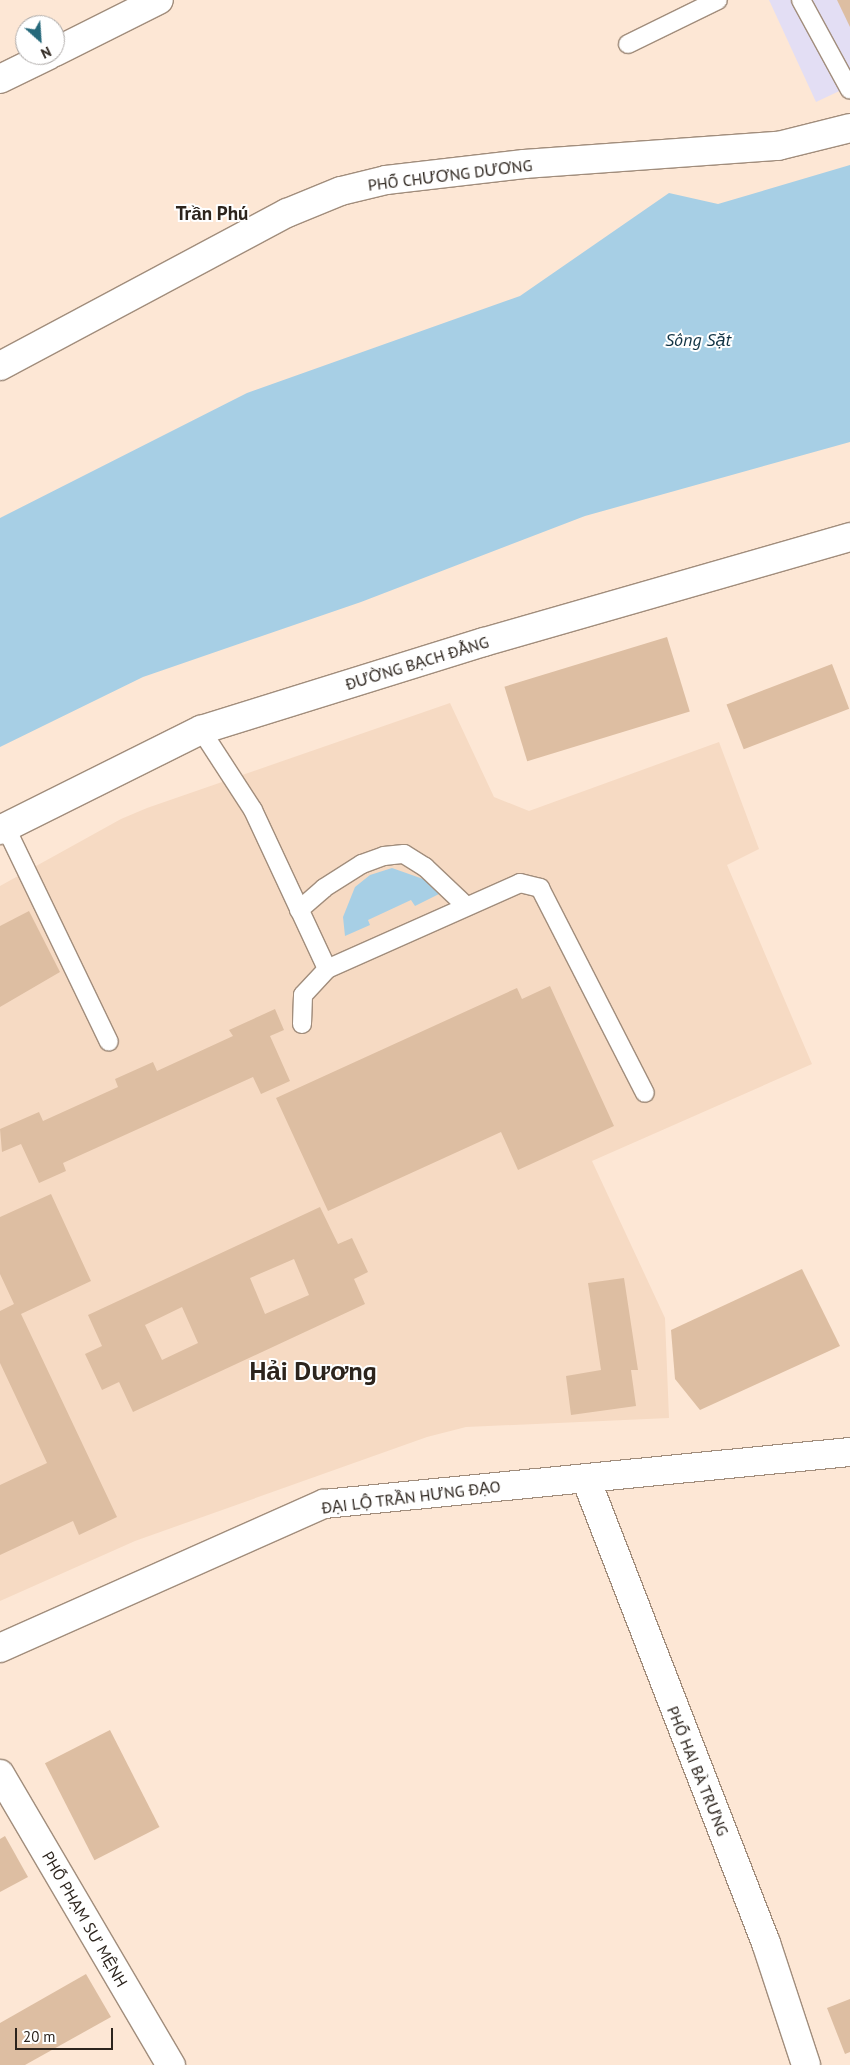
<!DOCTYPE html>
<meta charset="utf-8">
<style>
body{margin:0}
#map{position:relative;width:850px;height:2065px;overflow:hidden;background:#fde7d5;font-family:"PT Sans",sans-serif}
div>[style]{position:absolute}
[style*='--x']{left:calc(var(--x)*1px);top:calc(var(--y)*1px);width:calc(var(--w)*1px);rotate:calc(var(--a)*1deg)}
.built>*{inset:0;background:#f6dac3}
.education>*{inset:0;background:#e3def4}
.water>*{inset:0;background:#a7cfe5}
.building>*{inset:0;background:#ddbea2;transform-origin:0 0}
.roads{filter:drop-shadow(1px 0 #a18d7c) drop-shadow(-1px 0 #a18d7c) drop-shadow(0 1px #a18d7c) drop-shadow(0 -1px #a18d7c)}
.service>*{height:18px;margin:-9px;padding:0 9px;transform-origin:9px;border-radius:9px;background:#fff}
.minor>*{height:28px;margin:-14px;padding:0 14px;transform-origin:14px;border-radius:14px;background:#fff}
.tertiary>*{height:28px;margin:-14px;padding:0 14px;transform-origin:14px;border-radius:14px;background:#fff}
.secondary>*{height:28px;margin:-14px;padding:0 14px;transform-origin:14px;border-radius:14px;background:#fff}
span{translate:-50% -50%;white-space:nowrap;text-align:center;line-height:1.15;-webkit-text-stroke:4px #fff;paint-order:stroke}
.street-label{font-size:16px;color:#2c241d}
.water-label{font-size:18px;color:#134;font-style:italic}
.quarter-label{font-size:19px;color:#2c241d;font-weight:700}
.town-label{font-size:26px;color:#2c241d;font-weight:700}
.north{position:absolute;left:15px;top:15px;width:50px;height:50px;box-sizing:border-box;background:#fff;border:1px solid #aba7a5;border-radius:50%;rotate:154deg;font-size:14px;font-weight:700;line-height:20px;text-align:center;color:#2c241d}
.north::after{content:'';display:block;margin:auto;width:18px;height:22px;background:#26697b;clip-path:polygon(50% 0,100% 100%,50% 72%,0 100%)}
.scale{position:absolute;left:15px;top:2028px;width:98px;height:22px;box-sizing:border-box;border:2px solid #2c241d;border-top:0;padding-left:6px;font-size:15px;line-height:18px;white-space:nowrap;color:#2c241d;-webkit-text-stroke:4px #fff;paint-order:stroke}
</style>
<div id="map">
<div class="built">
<i style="clip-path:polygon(450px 703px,494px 797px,529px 811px,719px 742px,759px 849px,727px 865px,812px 1064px,592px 1161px,665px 1318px,669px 1418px,466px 1427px,427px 1437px,135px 1541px,0 1601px,0 886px,121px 819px,147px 808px)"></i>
</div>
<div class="education">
<i style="clip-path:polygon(769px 0,850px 0,850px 86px,816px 102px)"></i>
</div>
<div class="water">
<i style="clip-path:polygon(850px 165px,850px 442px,585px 516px,361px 602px,143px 677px,0 747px,0 518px,247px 393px,520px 296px,669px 193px,718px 204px)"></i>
<i style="clip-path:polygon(392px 868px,426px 880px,439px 894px,415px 906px,411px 900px,368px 920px,370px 925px,345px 936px,343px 917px,355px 887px,370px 875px)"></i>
</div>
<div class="building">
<i style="clip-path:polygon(837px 0,850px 0,850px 27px)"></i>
<i style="left:667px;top:637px;width:78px;height:170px;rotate:73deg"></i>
<i style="left:832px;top:664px;width:48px;height:113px;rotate:69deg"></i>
<i style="clip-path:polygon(29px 911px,60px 972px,0 1007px,0 926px)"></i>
<i style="clip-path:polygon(550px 986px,614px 1126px,518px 1170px,501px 1132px,328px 1211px,276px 1098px,517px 988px,522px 999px)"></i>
<i style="clip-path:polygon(275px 1009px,284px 1030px,270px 1036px,290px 1081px,261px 1094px,253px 1077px,63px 1163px,66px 1171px,39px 1183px,21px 1144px,2px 1152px,0 1129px,39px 1112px,43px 1121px,118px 1087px,115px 1079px,153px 1062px,157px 1071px,233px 1036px,229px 1030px)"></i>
<i style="clip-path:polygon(51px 1194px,91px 1281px,21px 1314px,117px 1517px,79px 1535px,73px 1521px,0 1555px,0 1485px,47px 1463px,0 1363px,0 1311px,14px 1304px,0 1274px,0 1217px)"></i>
<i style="clip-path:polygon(evenodd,320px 1207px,338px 1244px,352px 1238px,368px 1272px,354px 1279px,365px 1304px,133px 1412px,119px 1382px,102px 1390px,85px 1354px,102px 1346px,88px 1315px,320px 1207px,294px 1259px,309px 1295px,265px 1314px,250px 1278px,294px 1259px,320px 1207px,182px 1307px,198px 1343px,162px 1360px,145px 1325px,182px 1307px)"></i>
<i style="clip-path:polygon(802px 1269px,840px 1346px,700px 1410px,675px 1379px,671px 1330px)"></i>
<i style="clip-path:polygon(624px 1278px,638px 1370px,631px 1370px,636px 1406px,571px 1415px,566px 1376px,601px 1370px,588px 1283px)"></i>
<i style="left:110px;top:1730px;width:109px;height:73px;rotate:63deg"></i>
<i style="clip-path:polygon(5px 1836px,28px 1877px,0 1892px,0 1839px)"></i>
<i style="clip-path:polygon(86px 1974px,111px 2017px,25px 2065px,0 2065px,0 2023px)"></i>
<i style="clip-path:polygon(850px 1999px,850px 2052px,845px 2054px,827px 2008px)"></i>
</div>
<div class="roads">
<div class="service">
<i style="--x:801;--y:0;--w:102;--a:61.4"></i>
<i style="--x:628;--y:44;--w:100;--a:-26.1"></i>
<i style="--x:201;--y:730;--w:95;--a:57"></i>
<i style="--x:253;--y:810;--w:175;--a:65"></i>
<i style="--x:6;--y:828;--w:237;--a:64.3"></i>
<i style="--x:299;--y:910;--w:33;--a:-41"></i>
<i style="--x:324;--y:888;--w:45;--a:-32.3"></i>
<i style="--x:362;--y:864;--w:23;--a:-20"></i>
<i style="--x:384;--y:856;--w:20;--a:-6"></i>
<i style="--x:404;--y:854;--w:25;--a:32"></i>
<i style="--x:425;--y:867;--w:55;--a:43.5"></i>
<i style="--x:302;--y:1024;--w:29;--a:-88"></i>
<i style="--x:303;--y:995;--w:35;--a:-47"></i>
<i style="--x:327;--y:969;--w:211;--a:-24"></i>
<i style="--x:520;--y:883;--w:21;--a:14"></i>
<i style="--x:540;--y:888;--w:230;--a:62.9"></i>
</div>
<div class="minor">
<i style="--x:55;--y:52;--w:116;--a:-26.6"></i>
<i style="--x:0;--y:79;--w:55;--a:-26.1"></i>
<i style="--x:0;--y:366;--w:325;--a:-28.1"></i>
<i style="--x:287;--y:213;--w:58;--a:-22.2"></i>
<i style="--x:341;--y:191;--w:46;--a:-13.7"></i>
<i style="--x:386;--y:180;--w:139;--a:-6.6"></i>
<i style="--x:524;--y:164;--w:255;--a:-4.1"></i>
<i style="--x:778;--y:146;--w:74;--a:-14"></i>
<i style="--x:586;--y:1479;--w:498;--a:68.8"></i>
<i style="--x:766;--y:1943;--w:128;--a:71.8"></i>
<i style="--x:0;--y:1774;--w:338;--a:59.6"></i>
</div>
<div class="tertiary">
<i style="--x:0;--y:1648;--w:355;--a:-24"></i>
<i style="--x:324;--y:1504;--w:529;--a:-5.65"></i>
</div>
<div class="secondary">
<i style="--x:0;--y:830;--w:225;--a:-26.5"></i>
<i style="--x:201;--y:730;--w:296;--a:-17.3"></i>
<i style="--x:484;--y:642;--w:381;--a:-16"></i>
</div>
</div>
<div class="street-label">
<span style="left:450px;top:175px;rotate:-7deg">PHỐ CHƯƠNG DƯƠNG</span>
<span style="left:417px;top:663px;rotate:-17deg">ĐƯỜNG BẠCH ĐẰNG</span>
<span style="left:411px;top:1497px;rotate:-7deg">ĐẠI LỘ TRẦN HƯNG ĐẠO</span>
<span style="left:698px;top:1771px;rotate:68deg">PHỐ HAI BÀ TRƯNG</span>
<span style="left:85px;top:1919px;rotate:60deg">PHỐ PHẠM SƯ MỆNH</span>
</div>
<div class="water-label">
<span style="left:698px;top:340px">Sông Sặt</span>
</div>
<div class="quarter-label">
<span style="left:212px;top:214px">Trần Phú</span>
</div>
<div class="town-label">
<span style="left:313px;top:1371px">Hải Dương</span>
</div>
<div class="north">N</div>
<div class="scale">20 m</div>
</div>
